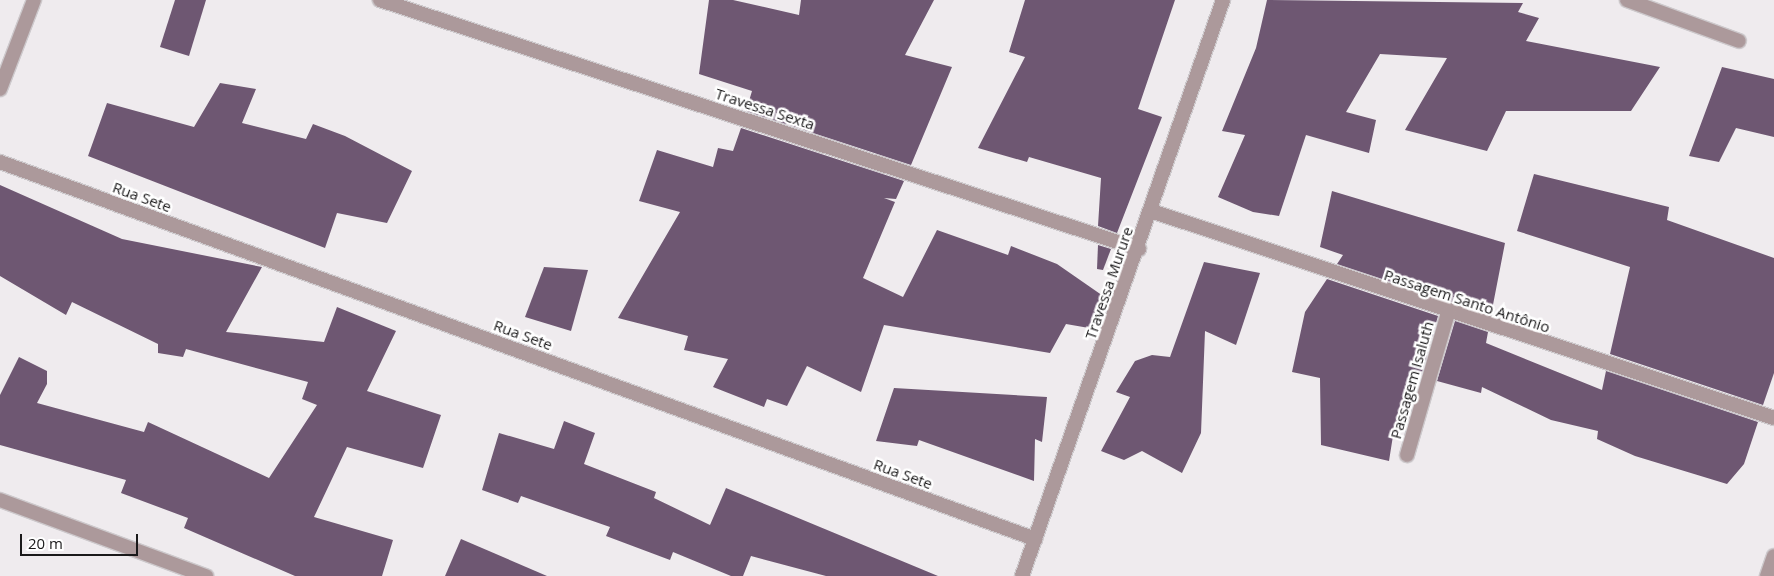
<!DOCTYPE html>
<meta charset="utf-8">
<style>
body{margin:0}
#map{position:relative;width:1774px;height:576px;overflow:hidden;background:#efebee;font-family:"Open Sans",sans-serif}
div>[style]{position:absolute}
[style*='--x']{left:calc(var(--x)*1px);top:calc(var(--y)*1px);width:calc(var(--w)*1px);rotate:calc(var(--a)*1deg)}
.building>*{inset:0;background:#6e5772}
.roads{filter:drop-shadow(1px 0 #cdc9cc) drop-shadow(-1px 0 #cdc9cc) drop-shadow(0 1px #cdc9cc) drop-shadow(0 -1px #cdc9cc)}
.service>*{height:14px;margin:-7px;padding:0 7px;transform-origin:7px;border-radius:7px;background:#ac999b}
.minor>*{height:14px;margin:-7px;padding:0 7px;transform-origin:7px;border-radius:7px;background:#ac999b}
.tertiary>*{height:14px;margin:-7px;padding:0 7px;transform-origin:7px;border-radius:7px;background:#ac999b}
span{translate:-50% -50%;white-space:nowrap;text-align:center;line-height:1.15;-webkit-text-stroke:5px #fff;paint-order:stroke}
.street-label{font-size:15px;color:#1a191a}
.scale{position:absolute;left:20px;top:534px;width:118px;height:22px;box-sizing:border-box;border:2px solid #1a191a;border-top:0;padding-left:6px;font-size:15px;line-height:18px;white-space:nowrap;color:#1a191a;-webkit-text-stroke:4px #fff;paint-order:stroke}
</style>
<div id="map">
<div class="building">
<i style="clip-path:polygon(175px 0,206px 0,189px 56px,160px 47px)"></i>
<i style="clip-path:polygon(709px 0,733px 0,799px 15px,801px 0,934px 0,905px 55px,952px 67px,911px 165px,746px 111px,752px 91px,699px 74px)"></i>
<i style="clip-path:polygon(1025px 0,1175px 0,1138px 109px,1162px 117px,1117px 233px,1098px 226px,1101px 178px,1029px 157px,1027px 162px,978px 148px,1025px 57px,1009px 52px)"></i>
<i style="clip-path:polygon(1267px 0,1523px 3px,1518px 12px,1539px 18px,1526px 41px,1660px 67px,1631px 111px,1506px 111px,1487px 151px,1405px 130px,1447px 58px,1380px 54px,1346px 112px,1376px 120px,1369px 153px,1306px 135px,1279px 216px,1253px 212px,1218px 197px,1245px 135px,1222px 131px,1256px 48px)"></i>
<i style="clip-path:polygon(1722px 67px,1774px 79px,1774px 137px,1736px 128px,1719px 162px,1689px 156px)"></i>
<i style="clip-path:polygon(220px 83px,256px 89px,242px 123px,306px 139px,313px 124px,345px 136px,412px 171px,387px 223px,337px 213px,325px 248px,88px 156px,107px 103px,194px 127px)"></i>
<i style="clip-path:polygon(741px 128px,904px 181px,896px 199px,884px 198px,895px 202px,863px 278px,903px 297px,937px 230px,1008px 255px,1011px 246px,1057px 264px,1106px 298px,1089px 328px,1066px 324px,1050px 353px,884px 325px,861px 392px,807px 366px,787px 406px,767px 399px,764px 407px,713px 387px,728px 359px,684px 350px,688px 336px,618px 318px,680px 212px,639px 201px,657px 150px,713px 167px,718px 148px,733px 151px)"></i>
<i style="clip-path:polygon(1534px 174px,1669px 207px,1667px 220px,1774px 258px,1774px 373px,1763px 405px,1610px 354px,1630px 267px,1517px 231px)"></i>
<i style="clip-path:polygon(0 185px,122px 239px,262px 267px,226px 332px,324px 342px,337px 307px,396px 331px,367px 391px,441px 415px,423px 468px,347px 447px,314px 517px,393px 540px,382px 576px,295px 576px,184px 528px,188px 518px,121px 493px,126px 480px,0 445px,0 395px,19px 357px,47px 371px,47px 384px,37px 403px,144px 432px,148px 422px,269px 478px,317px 405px,302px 399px,308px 382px,186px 349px,183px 357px,158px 353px,158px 344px,72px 302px,66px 315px,0 276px)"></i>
<i style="clip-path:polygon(1332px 191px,1505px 243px,1491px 315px,1337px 264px,1343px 255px,1320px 247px)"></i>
<i style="clip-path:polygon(1098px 245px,1111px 249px,1103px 270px,1097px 269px)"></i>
<i style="clip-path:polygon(1204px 262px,1260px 273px,1236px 345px,1205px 331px,1201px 433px,1182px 473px,1142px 451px,1124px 460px,1101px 451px,1130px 397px,1116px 392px,1135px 361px,1152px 355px,1170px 357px)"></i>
<i style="clip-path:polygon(544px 267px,588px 270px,571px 331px,525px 317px)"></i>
<i style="clip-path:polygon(1327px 279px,1438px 316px,1421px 376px,1413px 374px,1401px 426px,1395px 423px,1389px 461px,1321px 445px,1320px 378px,1292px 372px,1305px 312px)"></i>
<i style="clip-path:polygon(1455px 321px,1488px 332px,1486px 343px,1602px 390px,1606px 371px,1758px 422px,1744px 464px,1727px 484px,1635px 456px,1597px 439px,1598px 431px,1551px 420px,1482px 387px,1481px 393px,1437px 381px)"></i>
<i style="clip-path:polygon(894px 388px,1047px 397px,1042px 442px,1035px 439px,1034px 481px,919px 440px,917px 446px,876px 441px)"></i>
<i style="clip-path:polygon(564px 421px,595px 433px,584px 464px,656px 492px,654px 498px,710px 525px,726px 488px,938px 576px,826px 576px,751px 556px,743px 576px,731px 576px,673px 552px,670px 560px,606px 536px,610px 527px,521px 496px,518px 503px,482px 490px,499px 433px,554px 449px)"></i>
<i style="clip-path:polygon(461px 539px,547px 576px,445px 576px)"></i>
</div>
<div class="roads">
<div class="service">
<i style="--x:1151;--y:211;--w:656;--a:18.38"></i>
</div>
<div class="minor">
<i style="--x:380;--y:0;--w:799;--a:18.16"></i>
<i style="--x:1627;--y:0;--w:119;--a:20.1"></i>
<i style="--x:0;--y:89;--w:95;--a:-69.1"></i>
<i style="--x:0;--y:162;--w:1102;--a:20.01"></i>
<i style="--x:1407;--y:455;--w:148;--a:-73.9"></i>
<i style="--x:0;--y:500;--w:220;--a:20.3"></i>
<i style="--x:1022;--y:576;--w:610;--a:-70.76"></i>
</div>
<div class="tertiary">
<i style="--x:1767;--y:576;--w:21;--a:-71"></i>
</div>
</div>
<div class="street-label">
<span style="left:765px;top:109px;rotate:18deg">Travessa Sexta</span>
<span style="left:142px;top:197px;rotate:20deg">Rua Sete</span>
<span style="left:1109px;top:283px;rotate:-71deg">Travessa Murure</span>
<span style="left:1467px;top:301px;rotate:18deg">Passagem Santo Antônio</span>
<span style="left:523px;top:335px;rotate:20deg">Rua Sete</span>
<span style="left:1412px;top:380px;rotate:-74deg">Passagem Isaluth</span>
<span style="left:903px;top:474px;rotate:20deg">Rua Sete</span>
</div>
<div class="scale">20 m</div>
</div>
